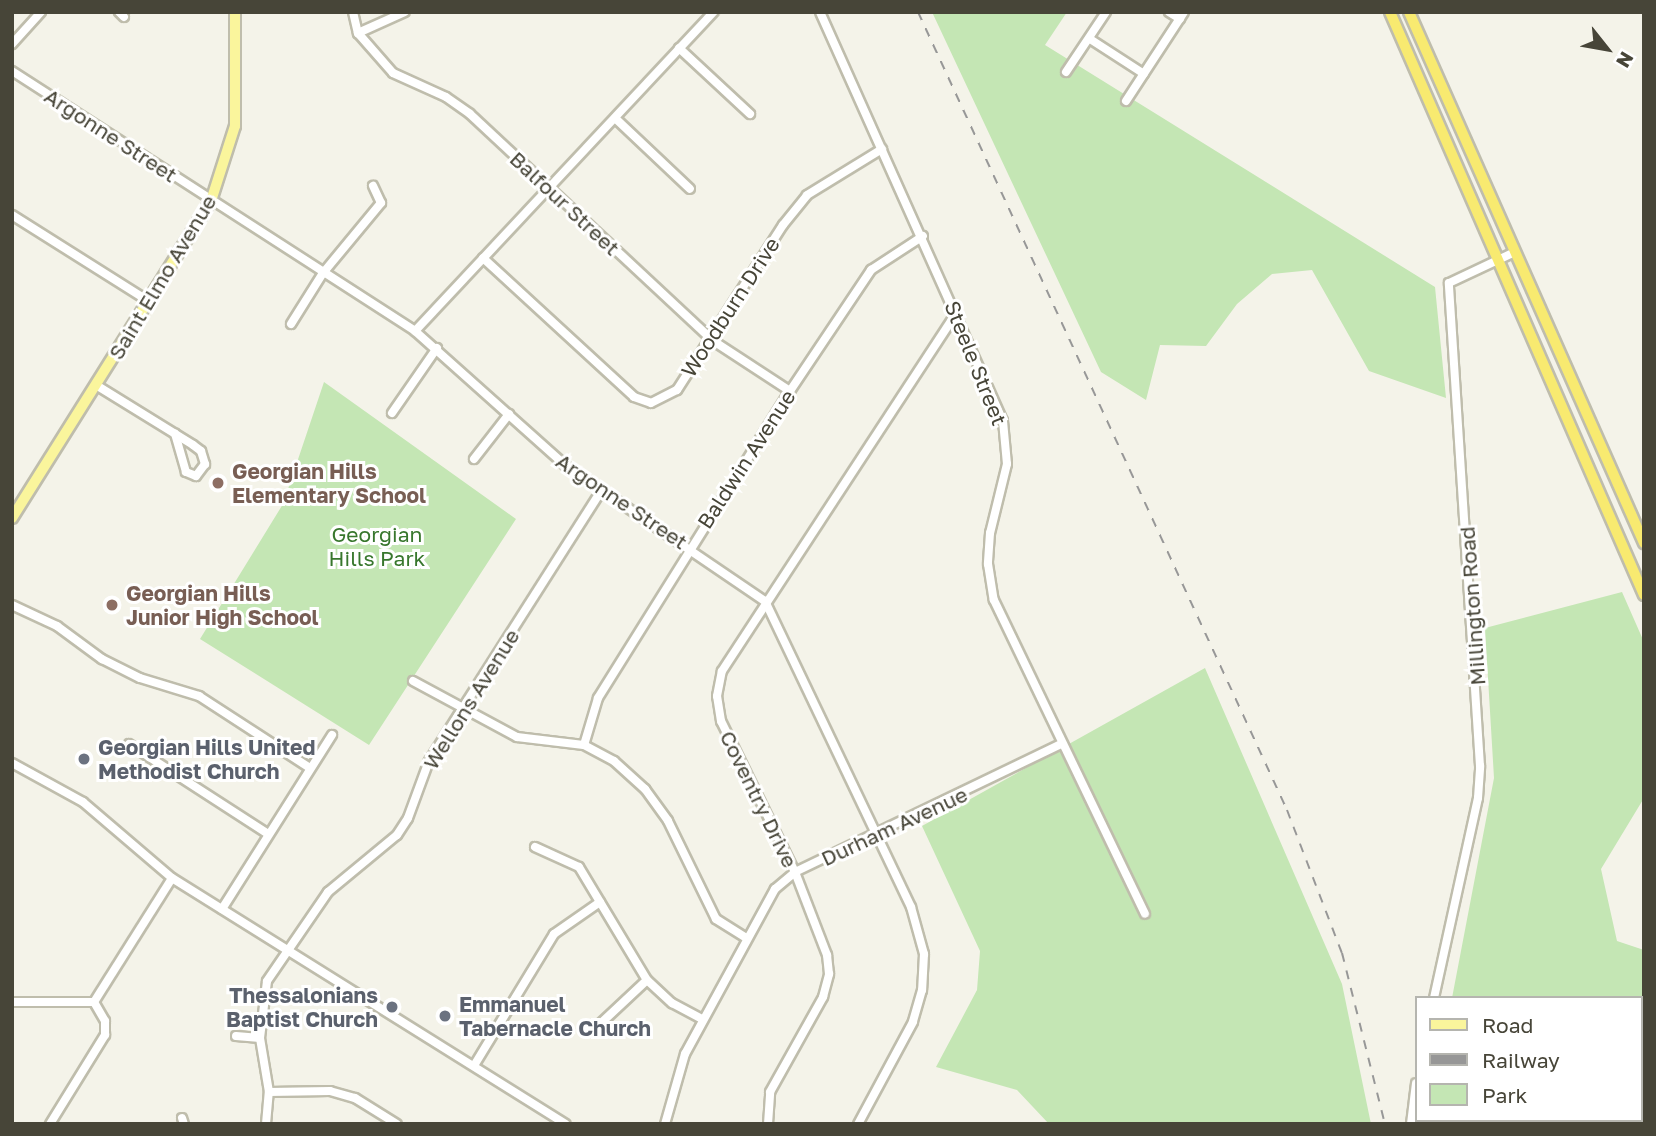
<!DOCTYPE html>
<style>
body{margin:0}
#map{position:relative;width:1656px;height:1136px;overflow:hidden;background:#f4f3e9;font-family:"Golos Text",sans-serif}
div>[style]{position:absolute}
[style*='--x']{left:calc(var(--x)*1px);top:calc(var(--y)*1px);width:calc(var(--w)*1px);rotate:calc(var(--a)*1deg)}
.green>*{inset:0;background:#c4e6b4}
.roads{filter:drop-shadow(2px 0 #bfbdac) drop-shadow(-2px 0 #bfbdac) drop-shadow(0 2px #bfbdac) drop-shadow(0 -2px #bfbdac)}
.minor>*{height:8px;margin:-4px;padding:0 4px;transform-origin:4px;border-radius:4px;background:#fff}
.major>*{height:10px;margin:-5px;padding:0 5px;transform-origin:5px;border-radius:5px;background:#faf59c}
.highway>*{height:10px;margin:-5px;padding:0 5px;transform-origin:5px;border-radius:5px;background:#f8ea70}
.rail>*{height:2px;margin-top:-1px;transform-origin:0;background:repeating-linear-gradient(90deg,#979797 0 9px,transparent 0 18px)}
.dots>*{width:19px;height:19px;translate:-50% -50%;box-sizing:border-box;border:4px solid #fff;border-radius:50%}
span{translate:-50% -50%;white-space:nowrap;text-align:center;line-height:1.15;-webkit-text-stroke:6px #fff;paint-order:stroke}
.street-label{font-size:21px;color:#474538}
.education-label{font-size:21px;color:#785e54;font-weight:700}
.left{translate:0 -50%;text-align:left}
.park-label{font-size:21px;color:#38772d}
.worship-label{font-size:21px;color:#5b616d;font-weight:700}
.right{translate:-100% -50%;text-align:right}
.frame{position:absolute;inset:0;border:14px solid #474538;pointer-events:none}
.legend{position:absolute;left:1415px;top:996px;width:228px;height:126px;box-sizing:border-box;background:#fff;border:2px solid #b5b5af;margin:0;padding:9px 12px;list-style:none;font-size:21px;color:#474538}
.legend li{display:flex;align-items:center;gap:14px;height:35px}
.legend b{width:35px;border:2px solid #b5b5af}
.north{position:absolute;left:1572px;top:14px;width:70px;height:70px;-webkit-text-stroke:5px #fff;paint-order:stroke;rotate:121deg;font-size:19px;font-weight:700;line-height:28px;text-align:center;color:#474538}
.north::after{content:'';display:block;margin:auto;width:24px;height:32px;background:#474538;clip-path:polygon(50% 0,100% 100%,50% 72%,0 100%)}
</style>
<div id="map">
<div class="green">
<i style="clip-path:polygon(932px 12px,1067px 12px,1045px 45px,1435px 287px,1446px 398px,1369px 371px,1312px 270px,1272px 274px,1237px 304px,1206px 346px,1160px 345px,1146px 400px,1101px 372px)"></i>
<i style="clip-path:polygon(324px 382px,516px 519px,369px 745px,200px 639px,283px 504px)"></i>
<i style="clip-path:polygon(1622px 592px,1644px 642px,1644px 798px,1601px 869px,1617px 941px,1644px 950px,1644px 1124px,1477px 1124px,1640px 1120px,1640px 998px,1452px 998px,1494px 778px,1485px 628px)"></i>
<i style="clip-path:polygon(1205px 668px,1342px 984px,1371px 1124px,1049px 1124px,1017px 1090px,936px 1067px,977px 990px,980px 951px,922px 826px)"></i>
</div>
<div class="roads">
<div class="minor">
<i style="--x:119;--y:12;--w:7;--a:45"></i>
<i style="--x:353;--y:12;--w:22;--a:77"></i>
<i style="--x:358;--y:33;--w:53;--a:48.8"></i>
<i style="--x:393;--y:73;--w:58;--a:24.4"></i>
<i style="--x:446;--y:97;--w:29;--a:35"></i>
<i style="--x:470;--y:114;--w:331;--a:43"></i>
<i style="--x:712;--y:340;--w:93;--a:33.2"></i>
<i style="--x:820;--y:12;--w:448;--a:65.9"></i>
<i style="--x:1003;--y:421;--w:43;--a:84.7"></i>
<i style="--x:1007;--y:464;--w:71;--a:103.8"></i>
<i style="--x:990;--y:533;--w:31;--a:94"></i>
<i style="--x:988;--y:564;--w:36;--a:81"></i>
<i style="--x:994;--y:600;--w:348;--a:64.3"></i>
<i style="--x:1169;--y:12;--w:13;--a:32"></i>
<i style="--x:358;--y:33;--w:51;--a:-24.1"></i>
<i style="--x:1090;--y:39;--w:64;--a:32.9"></i>
<i style="--x:12;--y:44;--w:43;--a:-47.8"></i>
<i style="--x:679;--y:48;--w:97;--a:42.9"></i>
<i style="--x:12;--y:71;--w:480;--a:32.8"></i>
<i style="--x:415;--y:331;--w:203;--a:41.8"></i>
<i style="--x:566;--y:466;--w:240;--a:34.2"></i>
<i style="--x:765;--y:601;--w:339;--a:64.5"></i>
<i style="--x:911;--y:907;--w:49;--a:74.5"></i>
<i style="--x:924;--y:954;--w:36;--a:93"></i>
<i style="--x:922;--y:990;--w:33;--a:106"></i>
<i style="--x:913;--y:1022;--w:116;--a:118.3"></i>
<i style="--x:1066;--y:72;--w:72;--a:-56.3"></i>
<i style="--x:1126;--y:101;--w:106;--a:-56.9"></i>
<i style="--x:615;--y:118;--w:103;--a:43.4"></i>
<i style="--x:12;--y:215;--w:160;--a:32.2"></i>
<i style="--x:483;--y:258;--w:205;--a:42.6"></i>
<i style="--x:634;--y:397;--w:18;--a:19"></i>
<i style="--x:651;--y:403;--w:29;--a:-27"></i>
<i style="--x:677;--y:390;--w:196;--a:-57.3"></i>
<i style="--x:783;--y:225;--w:38;--a:-51"></i>
<i style="--x:807;--y:195;--w:88;--a:-31.5"></i>
<i style="--x:291;--y:324;--w:60;--a:-57.9"></i>
<i style="--x:323;--y:273;--w:91;--a:-50.4"></i>
<i style="--x:381;--y:203;--w:19;--a:-115"></i>
<i style="--x:415;--y:331;--w:437;--a:-46.9"></i>
<i style="--x:96;--y:385;--w:114;--a:31.7"></i>
<i style="--x:193;--y:445;--w:10;--a:37"></i>
<i style="--x:201;--y:451;--w:14;--a:73"></i>
<i style="--x:205;--y:464;--w:15;--a:127"></i>
<i style="--x:196;--y:476;--w:11;--a:-158"></i>
<i style="--x:186;--y:472;--w:40;--a:-106"></i>
<i style="--x:392;--y:413;--w:79;--a:-55.3"></i>
<i style="--x:474;--y:459;--w:57;--a:-52.1"></i>
<i style="--x:12;--y:605;--w:50;--a:25"></i>
<i style="--x:57;--y:626;--w:56;--a:36.3"></i>
<i style="--x:102;--y:659;--w:42;--a:26.6"></i>
<i style="--x:140;--y:678;--w:62;--a:17"></i>
<i style="--x:199;--y:696;--w:132;--a:33"></i>
<i style="--x:413;--y:681;--w:118;--a:28.3"></i>
<i style="--x:517;--y:737;--w:67;--a:6.8"></i>
<i style="--x:584;--y:745;--w:34;--a:28"></i>
<i style="--x:614;--y:761;--w:42;--a:42.1"></i>
<i style="--x:645;--y:789;--w:39;--a:54"></i>
<i style="--x:668;--y:821;--w:109;--a:63.9"></i>
<i style="--x:716;--y:919;--w:36;--a:32"></i>
<i style="--x:129;--y:744;--w:166;--a:32.9"></i>
<i style="--x:584;--y:745;--w:49;--a:-73.4"></i>
<i style="--x:598;--y:698;--w:362;--a:-58"></i>
<i style="--x:790;--y:391;--w:146;--a:-56.2"></i>
<i style="--x:871;--y:270;--w:62;--a:-33.2"></i>
<i style="--x:12;--y:763;--w:81;--a:28.8"></i>
<i style="--x:83;--y:802;--w:117;--a:40.5"></i>
<i style="--x:172;--y:878;--w:464;--a:32"></i>
<i style="--x:535;--y:847;--w:48;--a:24.4"></i>
<i style="--x:579;--y:867;--w:132;--a:59"></i>
<i style="--x:647;--y:980;--w:34;--a:43"></i>
<i style="--x:672;--y:1003;--w:34;--a:28"></i>
<i style="--x:222;--y:909;--w:206;--a:-57.7"></i>
<i style="--x:1434;--y:998;--w:205;--a:-77.6"></i>
<i style="--x:1478;--y:798;--w:32;--a:-86"></i>
<i style="--x:1480;--y:766;--w:484;--a:-93.7"></i>
<i style="--x:1449;--y:283;--w:73;--a:-25.2"></i>
<i style="--x:12;--y:1002;--w:82;--a:0"></i>
<i style="--x:600;--y:1024;--w:64;--a:-43.1"></i>
<i style="--x:236;--y:1036;--w:24;--a:5"></i>
<i style="--x:475;--y:1064;--w:152;--a:-58.7"></i>
<i style="--x:554;--y:934;--w:56;--a:-34.8"></i>
<i style="--x:269;--y:1092;--w:61;--a:-0.9"></i>
<i style="--x:330;--y:1091;--w:26;--a:16"></i>
<i style="--x:355;--y:1098;--w:49;--a:31.8"></i>
<i style="--x:182;--y:1118;--w:6;--a:72"></i>
<i style="--x:50;--y:1124;--w:105;--a:-58.3"></i>
<i style="--x:105;--y:1035;--w:14;--a:-90"></i>
<i style="--x:105;--y:1021;--w:22;--a:-120"></i>
<i style="--x:94;--y:1002;--w:146;--a:-57.8"></i>
<i style="--x:266;--y:1124;--w:32;--a:-85"></i>
<i style="--x:269;--y:1092;--w:55;--a:-99.5"></i>
<i style="--x:260;--y:1038;--w:57;--a:-83"></i>
<i style="--x:267;--y:981;--w:108;--a:-55.6"></i>
<i style="--x:328;--y:892;--w:89;--a:-39.6"></i>
<i style="--x:397;--y:835;--w:20;--a:-57"></i>
<i style="--x:408;--y:818;--w:61;--a:-69.8"></i>
<i style="--x:429;--y:761;--w:320;--a:-57.5"></i>
<i style="--x:665;--y:1124;--w:73;--a:-74.1"></i>
<i style="--x:685;--y:1054;--w:188;--a:-61.4"></i>
<i style="--x:775;--y:889;--w:26;--a:-40"></i>
<i style="--x:795;--y:872;--w:295;--a:-25.7"></i>
<i style="--x:768;--y:1124;--w:32;--a:-86"></i>
<i style="--x:770;--y:1092;--w:109;--a:-60.8"></i>
<i style="--x:823;--y:997;--w:24;--a:-75"></i>
<i style="--x:829;--y:974;--w:19;--a:-96"></i>
<i style="--x:827;--y:955;--w:89;--a:-111.1"></i>
<i style="--x:795;--y:872;--w:168;--a:-116.1"></i>
<i style="--x:721;--y:721;--w:25;--a:-99"></i>
<i style="--x:717;--y:696;--w:25;--a:-79"></i>
<i style="--x:722;--y:671;--w:428;--a:-56.8"></i>
<i style="--x:1411;--y:1124;--w:41;--a:-83"></i>
</div>
<div class="major">
<i style="--x:12;--y:518;--w:374;--a:-57.9"></i>
<i style="--x:211;--y:201;--w:79;--a:-72.3"></i>
<i style="--x:235;--y:126;--w:114;--a:-90"></i>
</div>
<div class="highway">
<i style="--x:1390;--y:12;--w:636;--a:66.46"></i>
<i style="--x:1409;--y:12;--w:581;--a:66.13"></i>
</div>
</div>
<div class="rail">
<i style="--x:918;--y:12;--w:879;--a:65.18"></i>
<i style="--x:1287;--y:810;--w:153;--a:69"></i>
<i style="--x:1342;--y:953;--w:176;--a:75.9"></i>
</div>
<div class="dots">
<i style="left:218px;top:483px;background:#8d6e63"></i>
<i style="left:112px;top:605px;background:#8d6e63"></i>
<i style="left:84px;top:759px;background:#6b7280"></i>
<i style="left:392px;top:1007px;background:#6b7280"></i>
<i style="left:445px;top:1016px;background:#6b7280"></i>
</div>
<div class="street-label">
<span style="left:111px;top:135px;rotate:33deg">Argonne Street</span>
<span style="left:565px;top:203px;rotate:43deg">Balfour Street</span>
<span style="left:162px;top:277px;rotate:-59deg">Saint Elmo Avenue</span>
<span style="left:730px;top:307px;rotate:-57deg">Woodburn Drive</span>
<span style="left:976px;top:363px;rotate:68deg">Steele Street</span>
<span style="left:746px;top:459px;rotate:-57deg">Baldwin Avenue</span>
<span style="left:622px;top:501px;rotate:34deg">Argonne Street</span>
<span style="left:1472px;top:606px;rotate:-94deg">Millington Road</span>
<span style="left:471px;top:699px;rotate:-58deg">Wellons Avenue</span>
<span style="left:759px;top:799px;rotate:64deg">Coventry Drive</span>
<span style="left:894px;top:826px;rotate:-25deg">Durham Avenue</span>
</div>
<div class="education-label">
<span class="left" style="left:232px;top:483px">Georgian Hills<br>Elementary School</span>
<span class="left" style="left:126px;top:605px">Georgian Hills<br>Junior High School</span>
</div>
<div class="park-label">
<span style="left:377px;top:546px">Georgian<br>Hills Park</span>
</div>
<div class="worship-label">
<span class="left" style="left:98px;top:759px">Georgian Hills United<br>Methodist Church</span>
<span class="right" style="left:378px;top:1007px">Thessalonians<br>Baptist Church</span>
<span class="left" style="left:459px;top:1016px">Emmanuel<br>Tabernacle Church</span>
</div>
<div class="frame"></div>
<ul class="legend">
<li><b style="height:9px;background:#faf59c"></b>Road</li>
<li><b style="height:9px;background:#979797"></b>Railway</li>
<li><b style="height:19px;background:#c4e6b4"></b>Park</li>
</ul>
<div class="north">N</div>
</div>
